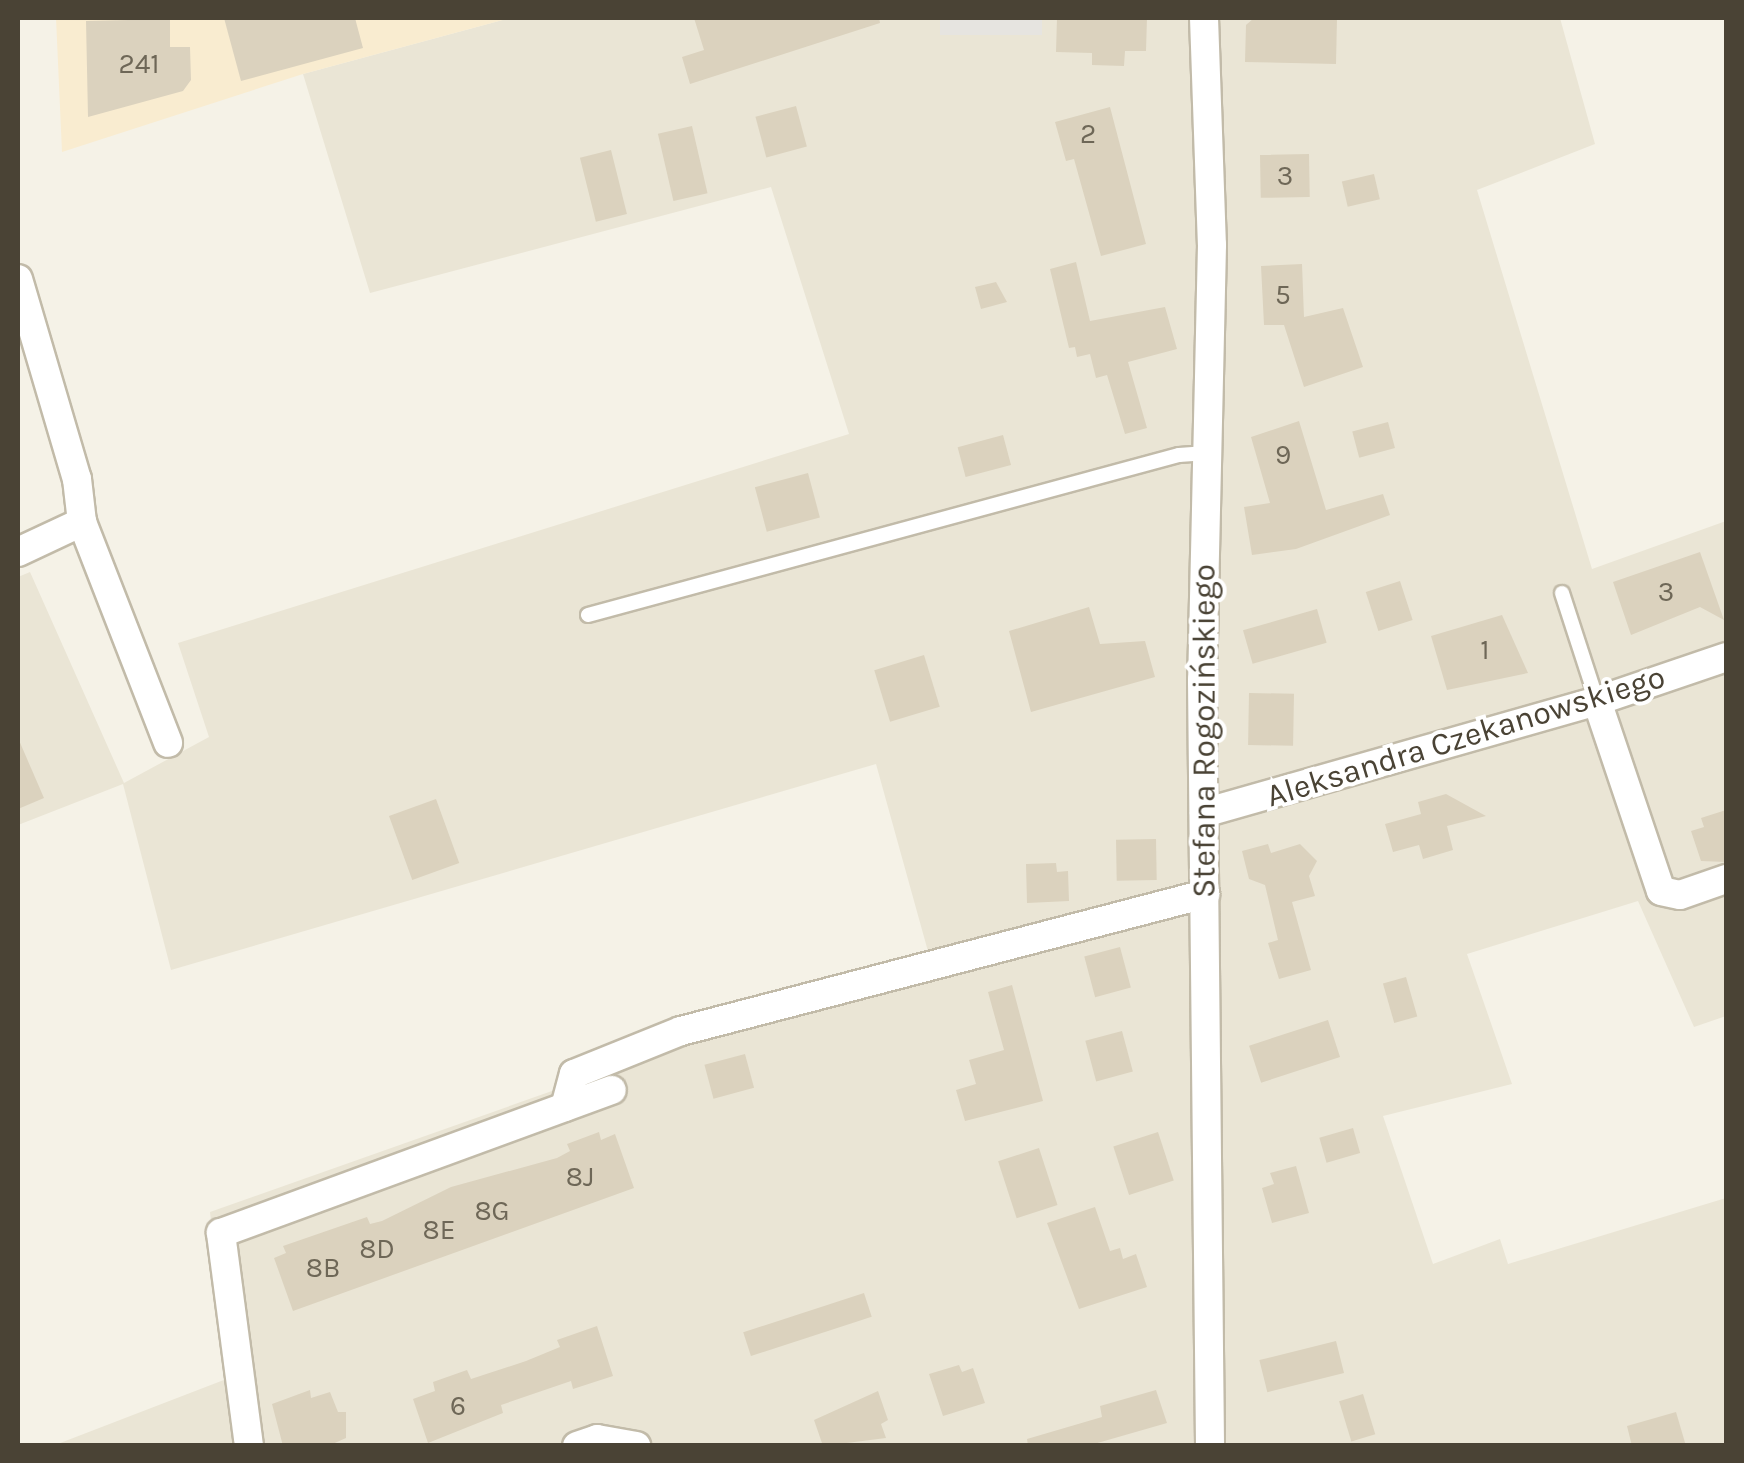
<!DOCTYPE html>
<meta charset="utf-8">
<style>
body{margin:0}
#map{position:relative;width:1744px;height:1463px;overflow:hidden;background:#f5f2e7;font-family:Karla,sans-serif}
div>[style]{position:absolute}
[style*='--x']{left:calc(var(--x)*1px);top:calc(var(--y)*1px);width:calc(var(--w)*1px);rotate:calc(var(--a)*1deg)}
.residential>*{inset:0;background:#eae5d5}
.commercial>*{inset:0;background:#f9ecd0}
.parking>*{inset:0;background:#e6e4e0;transform-origin:0 0}
.building>*{inset:0;background:#dbd2be;transform-origin:0 0}
.roads{filter:drop-shadow(2px 0 #c2bba9) drop-shadow(-2px 0 #c2bba9) drop-shadow(0 2px #c2bba9) drop-shadow(0 -2px #c2bba9)}
.lane>*{height:14px;margin:-7px;padding:0 7px;transform-origin:7px;border-radius:7px;background:#fff}
.street>*{height:28px;margin:-14px;padding:0 14px;transform-origin:14px;border-radius:14px;background:#fff}
span{translate:-50% -50%;white-space:nowrap;text-align:center;line-height:1.15;-webkit-text-stroke:8px #fff;paint-order:stroke}
.number-label{font-size:28px;color:#6e6757}
.number-label span{-webkit-text-stroke-width:0}
.street-label{font-size:32px;color:#4a4335}
.frame{position:absolute;inset:0;border:20px solid #4a4335;pointer-events:none}
</style>
<div id="map">
<div class="residential">
<i style="clip-path:polygon(510px 18px,1560px 18px,1595px 144px,1477px 190px,1592px 569px,1726px 521px,1726px 1016px,1694px 1027px,1638px 901px,1467px 954px,1512px 1084px,1383px 1116px,1433px 1264px,1500px 1239px,1508px 1264px,1726px 1198px,1726px 1445px,55px 1445px,229px 1378px,210px 1212px,668px 1050px,934px 973px,876px 764px,171px 970px,123px 784px,18px 825px,18px 577px,30px 572px,124px 783px,209px 737px,178px 643px,849px 434px,771px 187px,370px 293px,303px 74px)"></i>
</div>
<div class="commercial">
<i style="clip-path:polygon(56px 18px,510px 18px,303px 74px,62px 152px)"></i>
</div>
<div class="parking">
<i style="left:940px;top:18px;width:102px;height:17px"></i>
</div>
<div class="building">
<i style="clip-path:polygon(224px 18px,355px 18px,363px 48px,241px 81px)"></i>
<i style="clip-path:polygon(694px 18px,879px 18px,880px 23px,690px 84px,682px 57px,704px 50px)"></i>
<i style="clip-path:polygon(1057px 18px,1147px 18px,1146px 51px,1125px 51px,1124px 66px,1092px 65px,1092px 53px,1056px 52px)"></i>
<i style="clip-path:polygon(1254px 18px,1337px 18px,1336px 64px,1245px 62px,1246px 25px)"></i>
<i style="clip-path:polygon(170px 19px,170px 47px,190px 47px,191px 80px,183px 91px,88px 117px,86px 21px)"></i>
<i style="left:796px;top:106px;width:42px;height:42px;rotate:75deg"></i>
<i style="clip-path:polygon(1110px 107px,1146px 244px,1101px 256px,1074px 159px,1066px 161px,1055px 122px)"></i>
<i style="left:692px;top:126px;width:69px;height:35px;rotate:77deg"></i>
<i style="left:611px;top:150px;width:66px;height:32px;rotate:76deg"></i>
<i style="left:1309px;top:154px;width:43px;height:49px;rotate:89deg"></i>
<i style="left:1374px;top:174px;width:26px;height:33px;rotate:77deg"></i>
<i style="clip-path:polygon(1076px 262px,1090px 321px,1165px 307px,1177px 349px,1128px 362px,1147px 428px,1125px 434px,1107px 375px,1096px 378px,1090px 354px,1077px 357px,1075px 347px,1069px 348px,1050px 269px)"></i>
<i style="clip-path:polygon(1302px 264px,1304px 317px,1343px 308px,1363px 367px,1304px 387px,1284px 325px,1264px 325px,1261px 266px)"></i>
<i style="clip-path:polygon(996px 282px,1007px 302px,981px 309px,975px 287px)"></i>
<i style="clip-path:polygon(1299px 421px,1326px 510px,1383px 494px,1390px 515px,1296px 549px,1252px 555px,1244px 507px,1270px 503px,1251px 437px)"></i>
<i style="left:1388px;top:422px;width:27px;height:37px;rotate:75deg"></i>
<i style="left:1003px;top:435px;width:31px;height:47px;rotate:75deg"></i>
<i style="left:808px;top:473px;width:46px;height:55px;rotate:75deg"></i>
<i style="clip-path:polygon(1700px 552px,1724px 620px,1700px 607px,1631px 635px,1613px 582px)"></i>
<i style="left:1400px;top:581px;width:41px;height:36px;rotate:72deg"></i>
<i style="clip-path:polygon(1089px 607px,1100px 644px,1145px 641px,1155px 677px,1031px 712px,1009px 631px)"></i>
<i style="left:1317px;top:609px;width:35px;height:77px;rotate:74deg"></i>
<i style="clip-path:polygon(1502px 615px,1528px 673px,1447px 690px,1431px 636px)"></i>
<i style="left:924px;top:655px;width:54px;height:52px;rotate:73deg"></i>
<i style="left:1249px;top:693px;width:45px;height:52px;rotate:1deg"></i>
<i style="clip-path:polygon(18px 738px,44px 798px,18px 809px)"></i>
<i style="clip-path:polygon(1446px 794px,1486px 816px,1447px 826px,1453px 850px,1423px 859px,1419px 845px,1393px 852px,1385px 824px,1421px 814px,1418px 802px)"></i>
<i style="left:436px;top:799px;width:68px;height:50px;rotate:70deg"></i>
<i style="clip-path:polygon(1726px 810px,1726px 862px,1701px 861px,1691px 831px,1704px 827px,1701px 818px)"></i>
<i style="left:1156px;top:839px;width:41px;height:40px;rotate:89deg"></i>
<i style="clip-path:polygon(1268px 844px,1271px 853px,1300px 844px,1317px 861px,1309px 876px,1315px 896px,1292px 902px,1311px 970px,1279px 979px,1268px 943px,1278px 940px,1265px 885px,1249px 879px,1242px 851px)"></i>
<i style="clip-path:polygon(1056px 863px,1057px 872px,1068px 871px,1069px 901px,1027px 903px,1026px 864px)"></i>
<i style="left:1120px;top:947px;width:42px;height:37px;rotate:75deg"></i>
<i style="left:1406px;top:977px;width:41px;height:24px;rotate:74deg"></i>
<i style="clip-path:polygon(1012px 985px,1043px 1101px,965px 1121px,956px 1090px,976px 1084px,969px 1060px,1004px 1050px,988px 992px)"></i>
<i style="left:1328px;top:1020px;width:39px;height:83px;rotate:72deg"></i>
<i style="left:1122px;top:1031px;width:42px;height:38px;rotate:75deg"></i>
<i style="left:745px;top:1054px;width:35px;height:42px;rotate:75deg"></i>
<i style="left:1353px;top:1128px;width:26px;height:35px;rotate:74deg"></i>
<i style="clip-path:polygon(599px 1132px,601px 1140px,615px 1134px,634px 1188px,293px 1311px,274px 1258px,286px 1253px,283px 1246px,367px 1217px,370px 1224px,382px 1221px,451px 1187px,557px 1158px,570px 1151px,567px 1144px)"></i>
<i style="left:1158px;top:1132px;width:51px;height:47px;rotate:72deg"></i>
<i style="left:1039px;top:1148px;width:60px;height:43px;rotate:72deg"></i>
<i style="clip-path:polygon(1296px 1166px,1309px 1213px,1272px 1223px,1262px 1188px,1274px 1184px,1270px 1173px)"></i>
<i style="clip-path:polygon(1095px 1207px,1110px 1251px,1120px 1248px,1123px 1259px,1136px 1254px,1147px 1287px,1079px 1309px,1047px 1223px)"></i>
<i style="left:864px;top:1293px;width:25px;height:127px;rotate:72deg"></i>
<i style="clip-path:polygon(597px 1326px,613px 1376px,573px 1389px,571px 1381px,501px 1405px,503px 1413px,428px 1443px,413px 1399px,435px 1391px,433px 1382px,467px 1370px,471px 1379px,526px 1361px,560px 1347px,557px 1340px)"></i>
<i style="left:1336px;top:1341px;width:33px;height:79px;rotate:76deg"></i>
<i style="clip-path:polygon(959px 1365px,962px 1372px,973px 1368px,985px 1403px,943px 1416px,929px 1374px)"></i>
<i style="clip-path:polygon(310px 1390px,311px 1398px,330px 1392px,338px 1412px,346px 1412px,346px 1438px,328px 1446px,283px 1446px,272px 1404px)"></i>
<i style="clip-path:polygon(1156px 1390px,1167px 1423px,1087px 1446px,1028px 1446px,1027px 1439px,1102px 1417px,1100px 1406px)"></i>
<i style="clip-path:polygon(878px 1391px,888px 1420px,881px 1424px,886px 1438px,823px 1446px,814px 1420px)"></i>
<i style="left:1363px;top:1394px;width:42px;height:25px;rotate:73deg"></i>
<i style="clip-path:polygon(1676px 1412px,1686px 1446px,1632px 1446px,1627px 1426px)"></i>
</div>
<div class="roads">
<div class="lane">
<i style="--x:1562;--y:593;--w:114;--a:72"></i>
<i style="--x:588;--y:615;--w:612;--a:-15.15"></i>
<i style="--x:1179;--y:455;--w:28;--a:-4"></i>
</div>
<div class="street">
<i style="--x:1204;--y:18;--w:227;--a:88"></i>
<i style="--x:1212;--y:245;--w:435;--a:91.3"></i>
<i style="--x:1202;--y:680;--w:766;--a:89.4"></i>
<i style="--x:18;--y:279;--w:209;--a:73.6"></i>
<i style="--x:77;--y:479;--w:43;--a:83.4"></i>
<i style="--x:82;--y:522;--w:237;--a:68.7"></i>
<i style="--x:18;--y:552;--w:71;--a:-25.1"></i>
<i style="--x:1597;--y:701;--w:200;--a:71.4"></i>
<i style="--x:1661;--y:891;--w:19;--a:12"></i>
<i style="--x:1680;--y:895;--w:49;--a:-19.2"></i>
<i style="--x:1204;--y:813;--w:409;--a:-15.9"></i>
<i style="--x:1597;--y:701;--w:136;--a:-18.8"></i>
<i style="--x:565;--y:1107;--w:34;--a:-75"></i>
<i style="--x:574;--y:1074;--w:115;--a:-21.9"></i>
<i style="--x:681;--y:1031;--w:542;--a:-14.65"></i>
<i style="--x:249;--y:1446;--w:215;--a:-97.5"></i>
<i style="--x:221;--y:1233;--w:416;--a:-20.1"></i>
<i style="--x:577;--y:1446;--w:21;--a:-19"></i>
<i style="--x:597;--y:1439;--w:40;--a:10"></i>
</div>
</div>
<div class="number-label">
<span style="left:139px;top:64px">241</span>
<span style="left:1088px;top:134px">2</span>
<span style="left:1285px;top:176px">3</span>
<span style="left:1283px;top:295px">5</span>
<span style="left:1283px;top:455px">9</span>
<span style="left:1666px;top:592px">3</span>
<span style="left:1485px;top:650px">1</span>
<span style="left:580px;top:1177px">8J</span>
<span style="left:492px;top:1211px">8G</span>
<span style="left:439px;top:1230px">8E</span>
<span style="left:377px;top:1249px">8D</span>
<span style="left:323px;top:1268px">8B</span>
<span style="left:458px;top:1406px">6</span>
</div>
<div class="street-label">
<span style="left:1205px;top:731px;rotate:-90deg">Stefana Rogozińskiego</span>
<span style="left:1466px;top:737px;rotate:-17deg">Aleksandra Czekanowskiego</span>
</div>
<div class="frame"></div>
</div>
